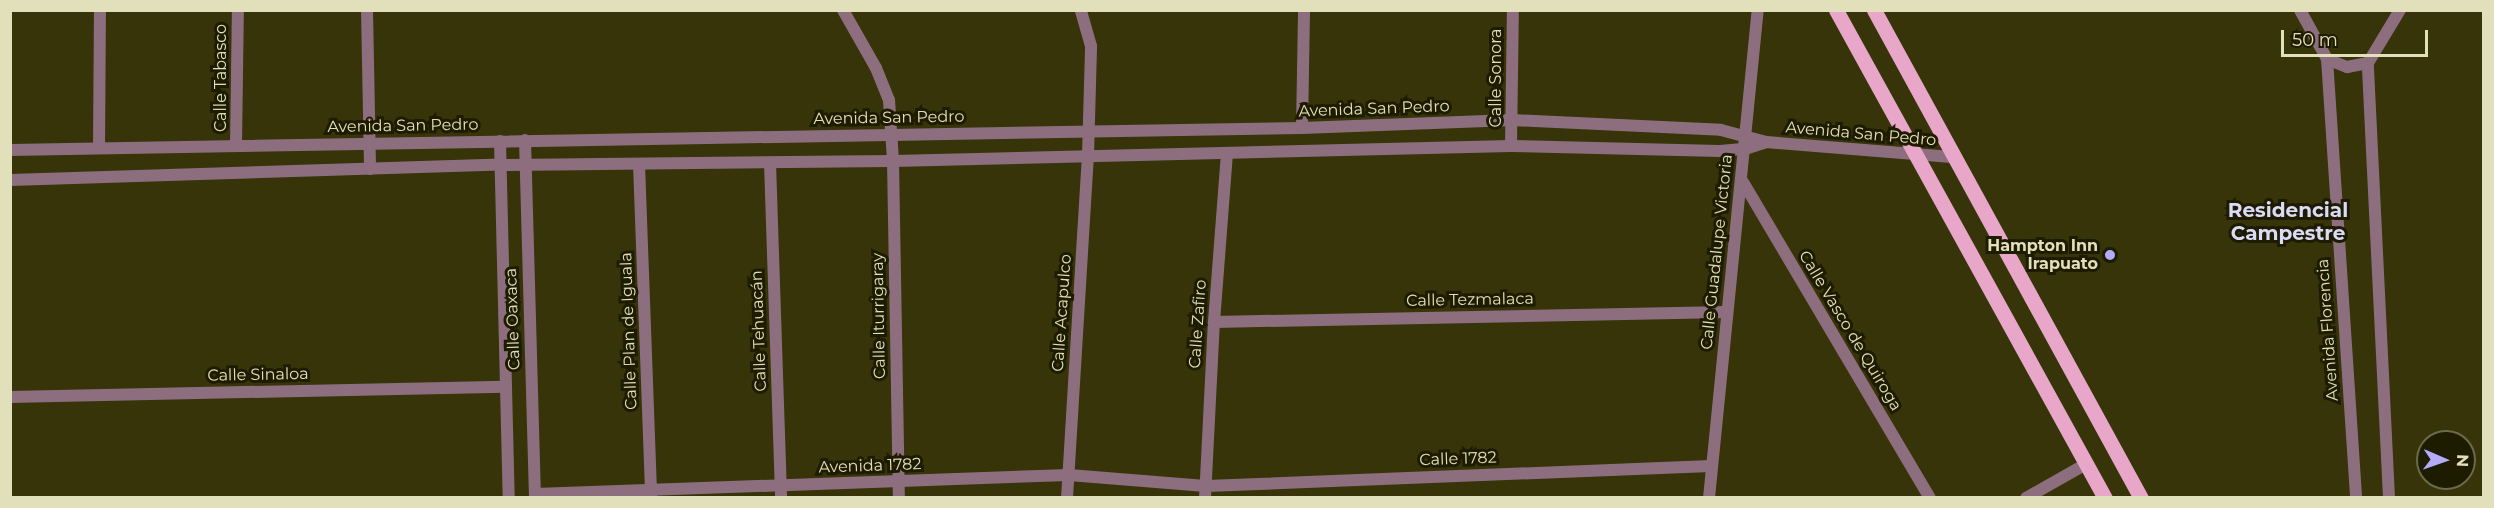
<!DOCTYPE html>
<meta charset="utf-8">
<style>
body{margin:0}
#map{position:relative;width:2494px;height:508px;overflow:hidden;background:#363408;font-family:Montserrat,sans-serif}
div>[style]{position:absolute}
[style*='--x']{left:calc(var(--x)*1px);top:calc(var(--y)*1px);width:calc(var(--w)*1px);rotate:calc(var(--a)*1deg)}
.minor>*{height:12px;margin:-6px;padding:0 6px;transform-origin:6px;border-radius:6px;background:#8d6e7e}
.tertiary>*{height:12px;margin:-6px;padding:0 6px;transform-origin:6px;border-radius:6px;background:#8d6e7e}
.primary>*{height:15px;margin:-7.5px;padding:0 7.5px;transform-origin:7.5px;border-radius:7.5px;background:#e8a7c8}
.dots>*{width:16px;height:16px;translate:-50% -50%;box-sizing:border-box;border:3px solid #1d1b00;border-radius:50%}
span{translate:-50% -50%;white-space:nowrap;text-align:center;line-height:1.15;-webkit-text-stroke:6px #1d1b00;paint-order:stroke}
.street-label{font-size:16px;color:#e1e0ba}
.poi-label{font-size:16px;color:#e1e0ba;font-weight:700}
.right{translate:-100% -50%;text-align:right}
.quarter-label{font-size:20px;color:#dbdaf7;font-weight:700}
.frame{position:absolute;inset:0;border:12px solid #e1e0ba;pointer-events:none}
.north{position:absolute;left:2416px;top:430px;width:60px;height:60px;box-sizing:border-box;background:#1d1b00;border:2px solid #6b6a4a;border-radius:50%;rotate:92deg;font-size:16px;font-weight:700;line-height:24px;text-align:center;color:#e1e0ba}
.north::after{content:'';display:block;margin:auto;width:21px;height:27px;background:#b3adf9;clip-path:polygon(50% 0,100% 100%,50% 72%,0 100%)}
.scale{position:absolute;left:2281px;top:30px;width:147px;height:27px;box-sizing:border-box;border:3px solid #e1e0ba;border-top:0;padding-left:8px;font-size:18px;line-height:21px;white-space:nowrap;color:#e1e0ba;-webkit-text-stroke:4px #1d1b00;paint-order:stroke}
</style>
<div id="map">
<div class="minor">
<i style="--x:367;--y:10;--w:159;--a:88.9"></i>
<i style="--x:843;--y:10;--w:67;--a:60.4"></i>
<i style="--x:876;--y:68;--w:35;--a:68"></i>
<i style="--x:889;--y:100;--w:61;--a:86.2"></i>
<i style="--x:893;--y:161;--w:337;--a:89"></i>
<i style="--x:2300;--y:10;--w:56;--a:61.1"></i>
<i style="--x:2327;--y:59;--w:440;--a:86.2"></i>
<i style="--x:2327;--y:59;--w:22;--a:22"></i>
<i style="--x:2347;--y:67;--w:21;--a:-11"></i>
<i style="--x:1302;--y:128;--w:118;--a:-89"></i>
<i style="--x:236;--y:145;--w:135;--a:-89.2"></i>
<i style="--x:1511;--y:146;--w:136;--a:-89.2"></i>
<i style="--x:99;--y:148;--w:138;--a:-89.6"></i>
<i style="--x:770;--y:163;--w:335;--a:88.1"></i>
<i style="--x:639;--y:164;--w:332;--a:87.9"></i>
<i style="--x:1743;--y:182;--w:367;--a:59.4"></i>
<i style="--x:1214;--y:322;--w:513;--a:-1.12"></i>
<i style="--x:10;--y:397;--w:495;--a:-1.2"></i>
<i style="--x:535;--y:494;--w:534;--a:-2.04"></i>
<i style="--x:1069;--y:475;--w:137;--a:4.6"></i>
<i style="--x:1206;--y:486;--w:505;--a:-2.27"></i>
<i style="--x:1067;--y:498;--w:343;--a:-86.5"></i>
<i style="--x:1088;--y:156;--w:110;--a:-88.4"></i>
<i style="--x:1091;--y:46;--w:37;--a:-106"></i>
<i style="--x:1205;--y:498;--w:176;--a:-87.1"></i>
<i style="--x:1214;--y:322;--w:169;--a:-85.6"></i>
<i style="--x:2026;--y:498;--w:69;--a:-29.5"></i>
<i style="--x:2389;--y:498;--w:436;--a:-92.8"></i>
<i style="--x:2368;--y:63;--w:62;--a:-58.9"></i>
</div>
<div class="tertiary">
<i style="--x:525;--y:140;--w:358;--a:88.4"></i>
<i style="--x:500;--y:141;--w:357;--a:88.6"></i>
<i style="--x:10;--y:150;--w:1292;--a:-0.98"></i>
<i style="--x:1302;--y:128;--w:210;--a:-2.2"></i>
<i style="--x:1512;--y:120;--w:209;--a:2.7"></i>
<i style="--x:1721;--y:130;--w:47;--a:14.9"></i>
<i style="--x:1766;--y:142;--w:189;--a:4.6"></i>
<i style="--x:10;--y:180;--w:490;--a:-1.8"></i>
<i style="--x:500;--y:165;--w:393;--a:-0.6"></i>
<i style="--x:893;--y:161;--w:618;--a:-1.39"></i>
<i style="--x:1511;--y:146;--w:209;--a:1.4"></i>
<i style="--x:1720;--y:151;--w:25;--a:-5"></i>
<i style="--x:1745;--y:149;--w:22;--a:-18"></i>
<i style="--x:1709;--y:498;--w:490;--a:-84.3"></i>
</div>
<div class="primary">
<i style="--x:1836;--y:10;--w:557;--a:61.14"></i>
<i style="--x:1874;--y:10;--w:556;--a:61.32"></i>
</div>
<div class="dots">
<i style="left:2110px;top:255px;background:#b3adf9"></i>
</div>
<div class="street-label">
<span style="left:221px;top:78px;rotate:-90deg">Calle Tabasco</span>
<span style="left:1496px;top:78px;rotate:-90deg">Calle Sonora</span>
<span style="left:1374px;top:109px;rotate:-2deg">Avenida San Pedro</span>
<span style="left:889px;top:118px;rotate:-1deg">Avenida San Pedro</span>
<span style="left:403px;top:126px;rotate:-1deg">Avenida San Pedro</span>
<span style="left:1861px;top:134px;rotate:5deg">Avenida San Pedro</span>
<span style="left:1717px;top:252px;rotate:-84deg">Calle Guadalupe Victoria</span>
<span style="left:1470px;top:300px;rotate:-1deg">Calle Tezmalaca</span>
<span style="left:1062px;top:313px;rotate:-86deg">Calle Acapulco</span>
<span style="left:879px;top:316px;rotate:-91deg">Calle Iturrigaray</span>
<span style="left:513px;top:319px;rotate:-92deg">Calle Oaxaca</span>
<span style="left:1198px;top:324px;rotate:-86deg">Calle Zafiro</span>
<span style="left:2328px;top:330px;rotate:-94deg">Avenida Florencia</span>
<span style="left:629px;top:331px;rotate:-92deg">Calle Plan de Iguala</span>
<span style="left:759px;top:331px;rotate:-92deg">Calle Tehuacán</span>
<span style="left:1850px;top:331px;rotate:59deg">Calle Vasco de Quiroga</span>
<span style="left:258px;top:375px;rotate:-1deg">Calle Sinaloa</span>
<span style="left:1458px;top:459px;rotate:-2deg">Calle 1782</span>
<span style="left:870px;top:466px;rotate:-2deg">Avenida 1782</span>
</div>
<div class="poi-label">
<span class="right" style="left:2098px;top:255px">Hampton Inn<br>Irapuato</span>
</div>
<div class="quarter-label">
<span style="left:2288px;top:222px">Residencial<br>Campestre</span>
</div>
<div class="frame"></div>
<div class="north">N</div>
<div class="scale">50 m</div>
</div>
